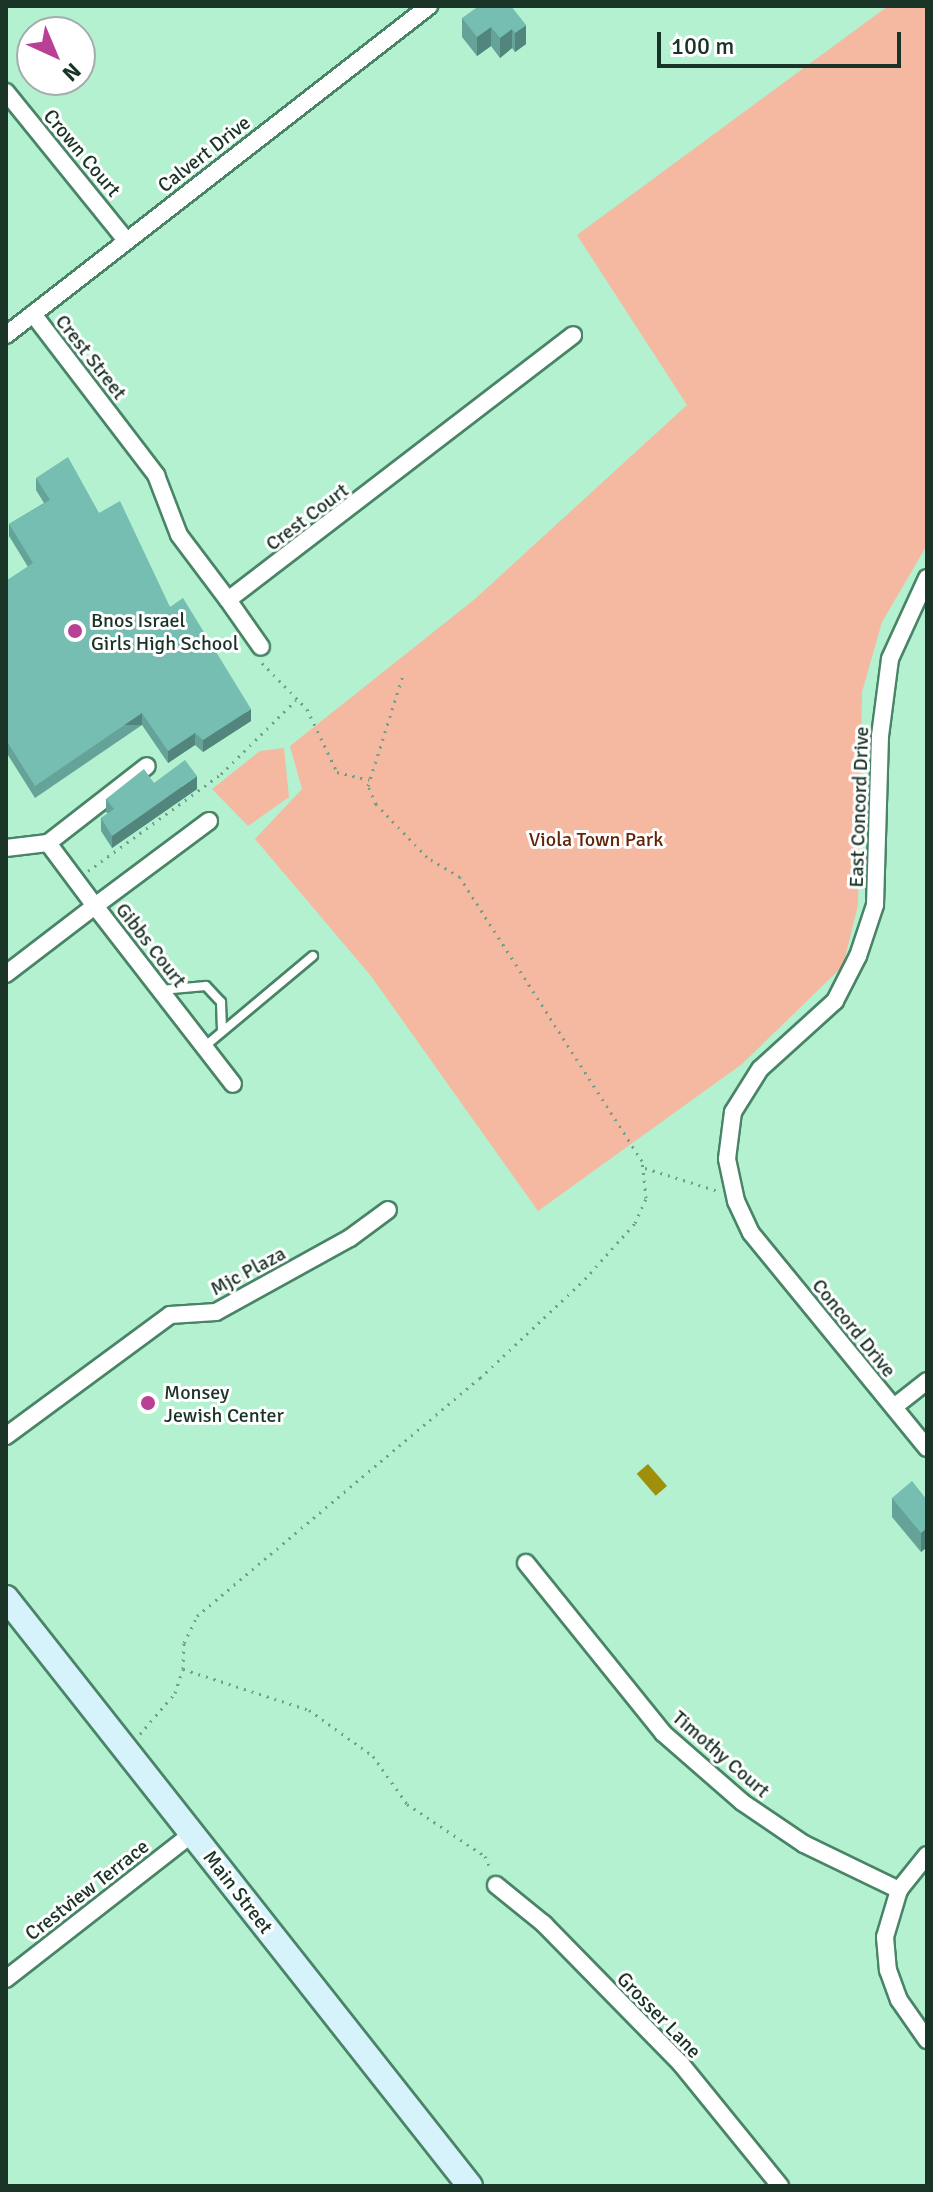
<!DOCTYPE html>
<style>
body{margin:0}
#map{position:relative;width:933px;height:2192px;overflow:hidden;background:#b3f1d0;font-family:Signika,sans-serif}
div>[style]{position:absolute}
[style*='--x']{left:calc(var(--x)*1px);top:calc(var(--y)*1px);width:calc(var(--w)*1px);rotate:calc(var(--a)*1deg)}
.green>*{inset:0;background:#f5b8a1}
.water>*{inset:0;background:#9f8f0b;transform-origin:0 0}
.path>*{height:3px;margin-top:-1.5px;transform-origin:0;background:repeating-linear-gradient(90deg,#719f87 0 2px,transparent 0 8px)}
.roads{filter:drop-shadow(2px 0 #498467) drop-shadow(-2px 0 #498467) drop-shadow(0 2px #498467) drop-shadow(0 -2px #498467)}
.lane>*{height:8px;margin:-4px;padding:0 4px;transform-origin:4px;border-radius:4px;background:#fff}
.street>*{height:16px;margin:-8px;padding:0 8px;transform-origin:8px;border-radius:8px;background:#fff}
.secondary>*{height:24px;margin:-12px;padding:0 12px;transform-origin:12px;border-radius:12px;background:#d6f2fb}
.wall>*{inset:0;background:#65a398}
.shaded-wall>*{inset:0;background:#52857c;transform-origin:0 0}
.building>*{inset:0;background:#75beb1}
.dots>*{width:22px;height:22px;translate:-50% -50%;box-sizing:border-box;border:4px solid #fff;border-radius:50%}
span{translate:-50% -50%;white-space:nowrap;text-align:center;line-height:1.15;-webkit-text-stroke:6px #fff;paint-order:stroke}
.street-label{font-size:20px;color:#1a3327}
.poi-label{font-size:20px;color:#1a3327}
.left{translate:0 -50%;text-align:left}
.park-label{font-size:20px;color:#622408}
.frame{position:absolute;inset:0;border:8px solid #1a3327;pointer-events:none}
.north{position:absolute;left:16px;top:16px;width:80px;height:80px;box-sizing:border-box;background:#fff;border:2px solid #a3ada9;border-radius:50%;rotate:136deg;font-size:22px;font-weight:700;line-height:32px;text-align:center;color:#1a3327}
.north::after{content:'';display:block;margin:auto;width:28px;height:36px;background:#b94195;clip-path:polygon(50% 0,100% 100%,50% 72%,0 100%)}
.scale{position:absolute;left:657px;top:32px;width:244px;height:36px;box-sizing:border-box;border:4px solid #1a3327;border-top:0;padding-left:10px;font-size:24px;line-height:28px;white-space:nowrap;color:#1a3327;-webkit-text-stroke:6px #fff;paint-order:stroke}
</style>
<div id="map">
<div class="green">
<i style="clip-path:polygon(888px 6px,927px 6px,927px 545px,882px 622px,862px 692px,858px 905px,843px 966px,742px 1064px,538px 1211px,371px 976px,255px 839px,302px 789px,290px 746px,475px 599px,687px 405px,577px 235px)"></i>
<i style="clip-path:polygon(284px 748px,289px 797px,248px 826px,212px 789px,260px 751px)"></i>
</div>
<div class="water">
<i style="left:648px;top:1464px;width:29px;height:15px;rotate:49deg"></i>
</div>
<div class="path">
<i style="--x:262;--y:663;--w:64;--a:45.6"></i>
<i style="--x:307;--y:709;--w:70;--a:64.5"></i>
<i style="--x:337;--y:772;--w:33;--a:14"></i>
<i style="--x:88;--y:871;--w:165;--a:-36.1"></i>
<i style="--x:221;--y:774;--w:105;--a:-44.6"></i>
<i style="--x:645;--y:1168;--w:77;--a:17.5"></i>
<i style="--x:183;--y:1669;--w:133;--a:18"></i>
<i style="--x:309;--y:1710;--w:79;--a:35.7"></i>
<i style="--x:373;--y:1756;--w:59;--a:54.7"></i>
<i style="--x:407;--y:1804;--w:94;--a:33.7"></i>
<i style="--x:485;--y:1856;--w:16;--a:68"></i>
<i style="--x:140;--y:1734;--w:54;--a:-49.5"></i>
<i style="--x:175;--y:1693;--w:25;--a:-72"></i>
<i style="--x:183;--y:1669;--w:26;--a:-88"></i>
<i style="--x:184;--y:1643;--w:30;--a:-64"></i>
<i style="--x:197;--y:1616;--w:370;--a:-40.1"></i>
<i style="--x:480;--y:1378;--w:144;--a:-43.3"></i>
<i style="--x:585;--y:1279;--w:75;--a:-48.2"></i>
<i style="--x:635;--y:1223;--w:27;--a:-66"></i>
<i style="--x:646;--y:1198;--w:37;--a:-96"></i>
<i style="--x:642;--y:1161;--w:337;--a:-122.7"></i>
<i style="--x:460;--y:877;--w:39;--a:-149"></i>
<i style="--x:427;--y:857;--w:74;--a:-133.9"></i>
<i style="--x:376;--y:804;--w:20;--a:-114"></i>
<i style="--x:368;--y:786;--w:116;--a:-72.5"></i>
</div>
<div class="roads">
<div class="lane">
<i style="--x:161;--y:990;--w:45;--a:-5.1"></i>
<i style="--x:206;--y:986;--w:22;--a:47"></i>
<i style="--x:221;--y:1002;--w:29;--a:88"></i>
<i style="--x:204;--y:1047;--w:142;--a:-39.9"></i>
</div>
<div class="street">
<i style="--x:6;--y:92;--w:191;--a:51"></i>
<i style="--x:33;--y:314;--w:203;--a:52.6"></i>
<i style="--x:156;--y:475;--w:64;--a:69"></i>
<i style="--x:179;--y:535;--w:81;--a:53"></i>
<i style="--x:228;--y:600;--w:435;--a:-37.5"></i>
<i style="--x:6;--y:335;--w:536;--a:-37.87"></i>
<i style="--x:927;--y:578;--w:89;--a:114.6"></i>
<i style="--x:890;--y:659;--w:78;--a:97.4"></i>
<i style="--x:880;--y:736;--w:169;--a:91.7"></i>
<i style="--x:875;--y:905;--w:54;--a:108.4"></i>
<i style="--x:858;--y:956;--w:51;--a:117.1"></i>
<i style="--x:835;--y:1001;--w:101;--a:137.8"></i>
<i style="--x:760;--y:1069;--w:51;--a:122.1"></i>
<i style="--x:733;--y:1112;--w:47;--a:97.3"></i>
<i style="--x:727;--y:1159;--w:43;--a:77.9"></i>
<i style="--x:736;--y:1201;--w:35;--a:65"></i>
<i style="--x:751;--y:1233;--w:278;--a:50.7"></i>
<i style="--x:228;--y:600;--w:57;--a:54.9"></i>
<i style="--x:209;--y:821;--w:142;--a:143.3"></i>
<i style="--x:95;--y:906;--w:225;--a:52.2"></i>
<i style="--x:6;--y:848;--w:42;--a:-6.8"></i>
<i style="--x:48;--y:843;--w:125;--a:-37.9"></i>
<i style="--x:6;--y:974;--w:112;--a:-37.4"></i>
<i style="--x:95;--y:906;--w:79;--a:-126.7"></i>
<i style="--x:894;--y:1407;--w:42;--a:-38.2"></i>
<i style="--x:6;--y:1436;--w:204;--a:-36.4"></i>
<i style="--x:170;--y:1315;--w:46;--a:-3.7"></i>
<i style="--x:216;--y:1312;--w:153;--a:-28.9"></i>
<i style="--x:350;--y:1238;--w:47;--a:-36.4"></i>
<i style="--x:526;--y:1563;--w:218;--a:51.1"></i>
<i style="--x:663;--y:1733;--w:105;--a:41.1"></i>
<i style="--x:742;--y:1802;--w:75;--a:34.1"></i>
<i style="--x:804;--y:1844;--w:106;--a:25.8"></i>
<i style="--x:927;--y:1855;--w:45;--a:128.7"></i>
<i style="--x:899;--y:1890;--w:49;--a:106.6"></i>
<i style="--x:885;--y:1937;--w:33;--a:85"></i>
<i style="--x:888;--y:1970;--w:32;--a:70"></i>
<i style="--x:899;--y:2000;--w:49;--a:55"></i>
<i style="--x:496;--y:1885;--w:62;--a:39.1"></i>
<i style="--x:544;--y:1924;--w:196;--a:45.6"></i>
<i style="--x:681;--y:2064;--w:157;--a:50.9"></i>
<i style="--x:6;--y:1979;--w:237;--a:-38"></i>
</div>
<div class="secondary">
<i style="--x:6;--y:1598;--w:749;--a:51.72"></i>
</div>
</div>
<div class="wall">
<i style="clip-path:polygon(511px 6px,526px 44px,515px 52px,512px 48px,500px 58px,491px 46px,477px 56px,462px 37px,462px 18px)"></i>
<i style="clip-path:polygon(36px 478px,99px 513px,170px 607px,251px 721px,203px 752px,195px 745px,168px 763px,142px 725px,35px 798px,6px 752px,6px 581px,28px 567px,9px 536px,9px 524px,44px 503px,36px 490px)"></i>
<i style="clip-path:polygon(154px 783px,197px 789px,112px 848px,101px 831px,101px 818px,108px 814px,106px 812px,106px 799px)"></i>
<i style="clip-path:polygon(892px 1498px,927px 1500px,927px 1547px,921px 1552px,892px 1517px)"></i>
</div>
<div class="shaded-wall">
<i style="clip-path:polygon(526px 25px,526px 44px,515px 52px,515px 33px)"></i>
<i style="clip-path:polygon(491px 27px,491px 46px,477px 56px,477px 37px)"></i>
<i style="clip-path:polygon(512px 29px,512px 48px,500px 58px,500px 38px)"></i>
<i style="clip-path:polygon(251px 709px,251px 721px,203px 752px,203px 740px)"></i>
<i style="left:142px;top:713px;width:12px;height:130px;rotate:90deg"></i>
<i style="clip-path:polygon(195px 733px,195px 745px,168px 763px,168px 751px)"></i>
<i style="clip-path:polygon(197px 776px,197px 789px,112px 848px,112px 836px)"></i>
<i style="clip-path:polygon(927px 1528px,927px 1547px,921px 1552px,921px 1533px)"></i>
</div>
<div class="building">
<i style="clip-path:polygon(479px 6px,511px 6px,526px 25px,515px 33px,512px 29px,500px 38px,491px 27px,477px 37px,462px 18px)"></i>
<i style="clip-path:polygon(68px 457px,99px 513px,120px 501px,170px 607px,183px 598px,251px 709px,203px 740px,195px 733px,168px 751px,142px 713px,35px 786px,6px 740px,6px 581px,33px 563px,9px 524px,50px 500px,36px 478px)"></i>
<i style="clip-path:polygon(185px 760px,197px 776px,112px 836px,101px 818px,114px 809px,106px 799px,144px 769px,154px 783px)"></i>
<i style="clip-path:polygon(912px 1481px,927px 1500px,927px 1528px,921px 1533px,892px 1498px)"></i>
</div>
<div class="dots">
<i style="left:75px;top:631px;background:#b94195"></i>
<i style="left:148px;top:1403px;background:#b94195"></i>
</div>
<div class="street-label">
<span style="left:82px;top:153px;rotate:50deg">Crown Court</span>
<span style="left:204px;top:154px;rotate:-38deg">Calvert Drive</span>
<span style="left:91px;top:357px;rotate:52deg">Crest Street</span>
<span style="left:307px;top:517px;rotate:-37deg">Crest Court</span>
<span style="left:859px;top:807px;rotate:-88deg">East Concord Drive</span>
<span style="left:151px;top:945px;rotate:52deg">Gibbs Court</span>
<span style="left:248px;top:1271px;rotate:-28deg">Mjc Plaza</span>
<span style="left:854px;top:1328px;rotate:51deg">Concord Drive</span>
<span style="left:721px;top:1754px;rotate:41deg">Timothy Court</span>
<span style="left:87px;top:1890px;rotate:-38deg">Crestview Terrace</span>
<span style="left:238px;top:1892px;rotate:52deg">Main Street</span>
<span style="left:659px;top:2015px;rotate:46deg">Grosser Lane</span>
</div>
<div class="poi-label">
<span class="left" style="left:91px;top:632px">Bnos Israel<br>Girls High School</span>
<span class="left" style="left:164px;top:1404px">Monsey<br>Jewish Center</span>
</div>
<div class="park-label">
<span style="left:596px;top:839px">Viola Town Park</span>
</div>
<div class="frame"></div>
<div class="north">N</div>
<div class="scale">100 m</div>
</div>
